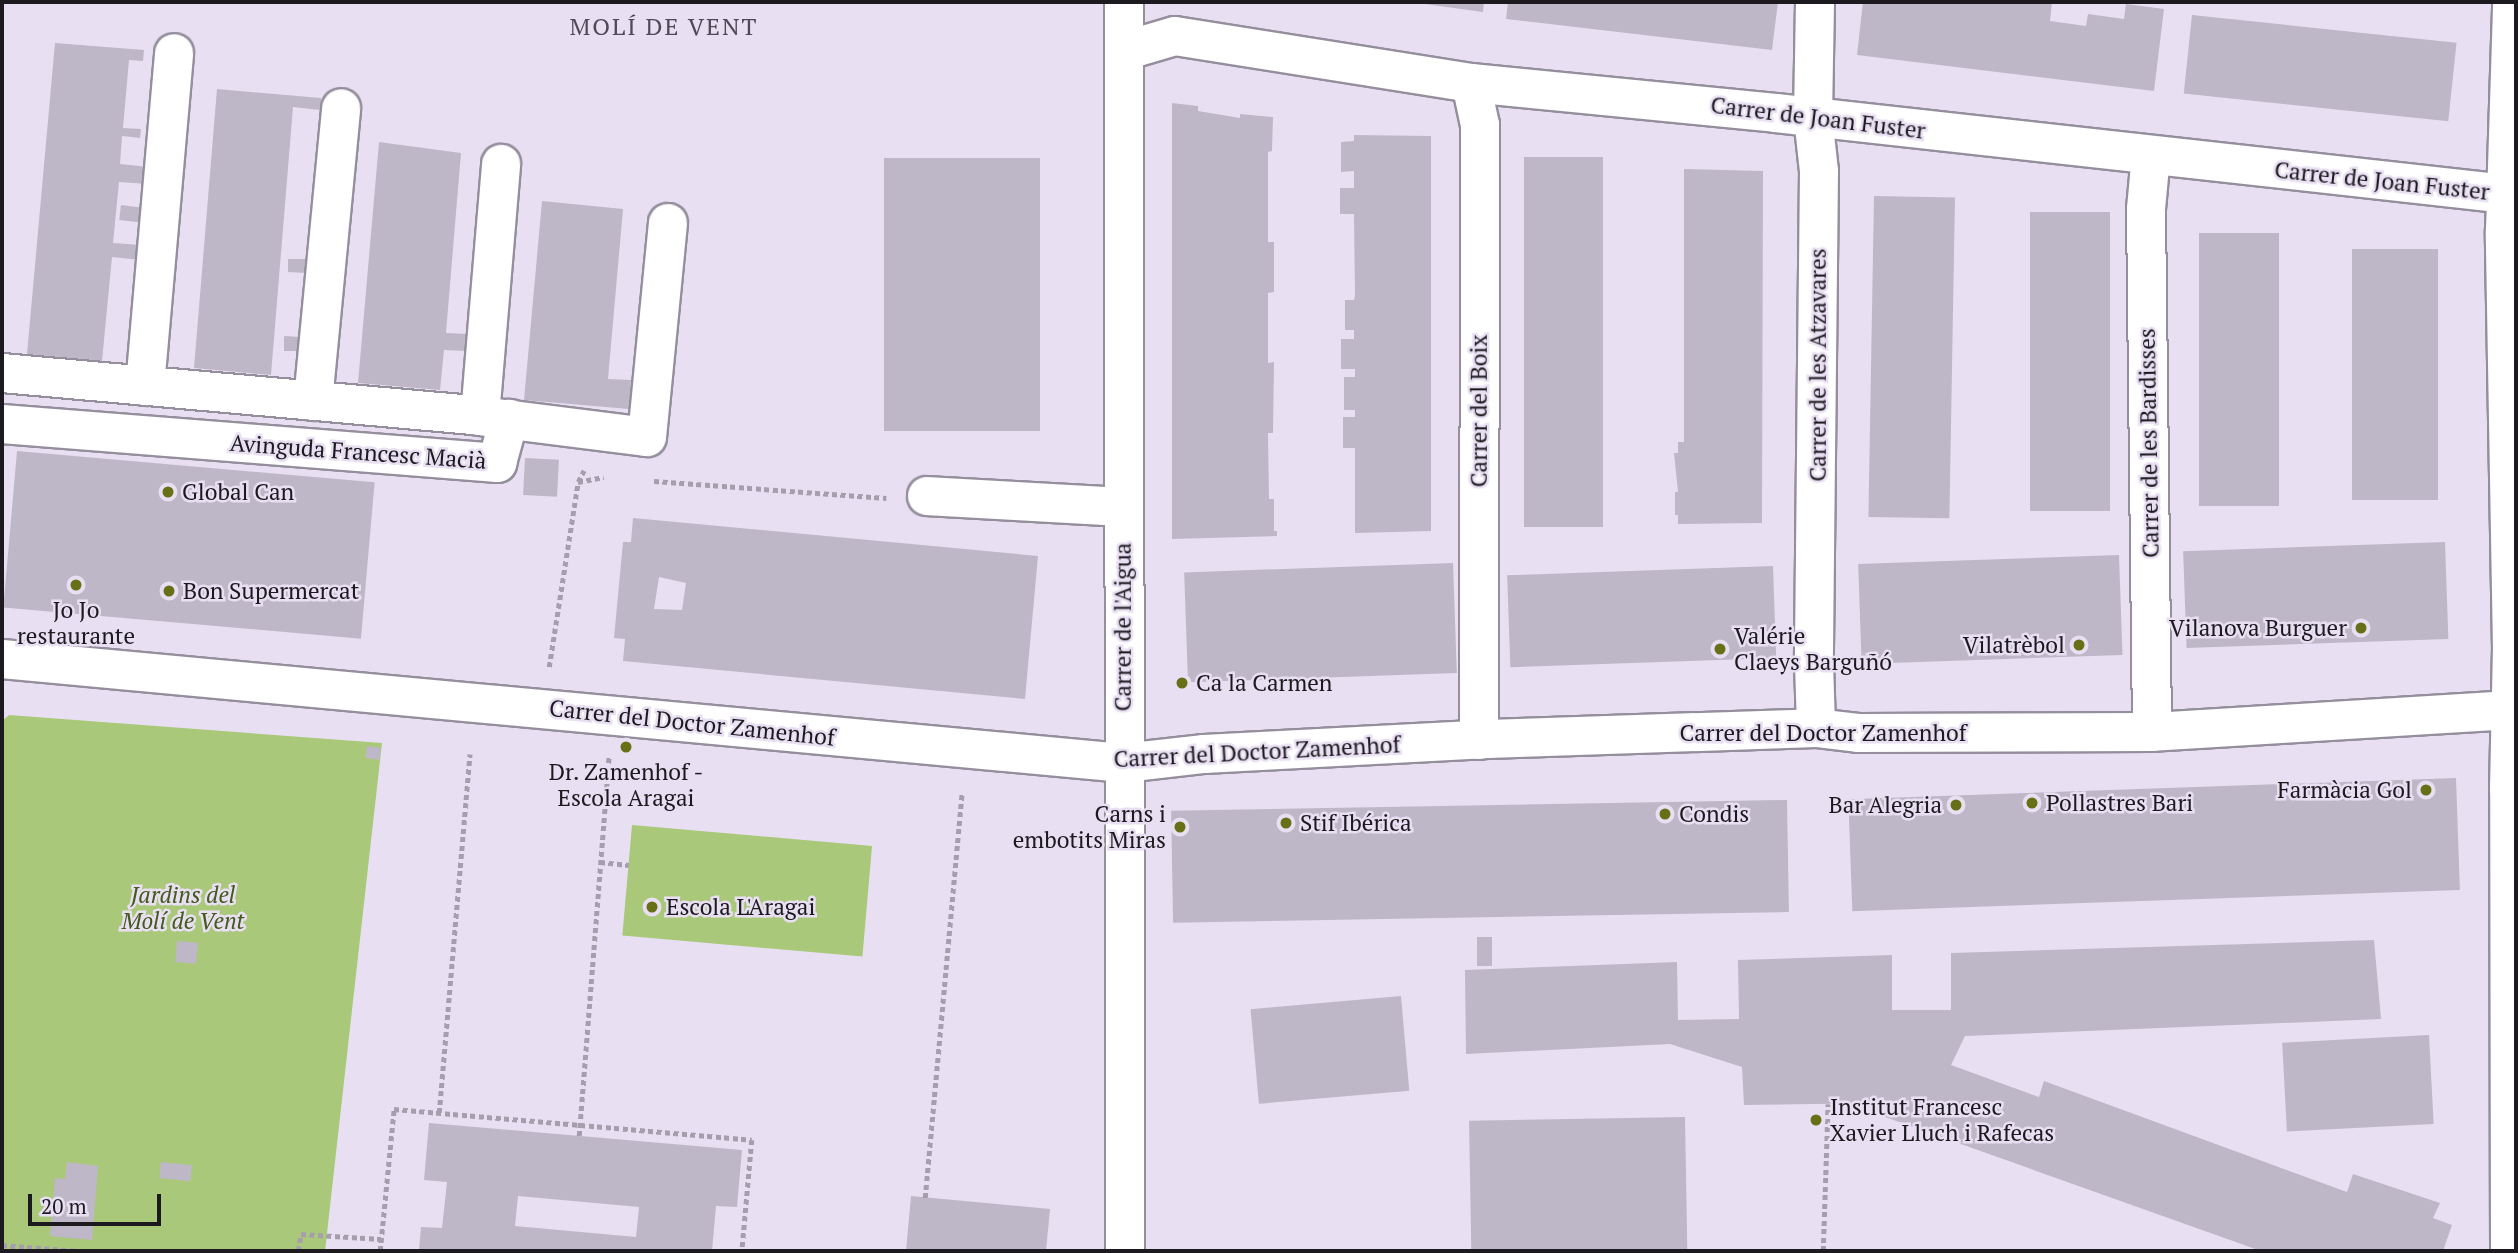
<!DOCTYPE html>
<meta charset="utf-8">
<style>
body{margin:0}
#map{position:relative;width:2518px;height:1253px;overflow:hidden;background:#e8e0f2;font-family:"PT Serif",serif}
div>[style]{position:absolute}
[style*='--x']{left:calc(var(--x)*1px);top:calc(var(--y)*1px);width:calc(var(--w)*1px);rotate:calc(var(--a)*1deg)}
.green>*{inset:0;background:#aac87a;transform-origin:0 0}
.building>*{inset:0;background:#beb7c7;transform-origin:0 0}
.path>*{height:4.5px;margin-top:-2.25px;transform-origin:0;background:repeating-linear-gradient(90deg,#a59eac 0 5px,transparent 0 8.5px)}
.roads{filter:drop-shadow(2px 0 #958e9d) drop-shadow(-2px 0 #958e9d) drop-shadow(0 2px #958e9d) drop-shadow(0 -2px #958e9d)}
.minor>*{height:38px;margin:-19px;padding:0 19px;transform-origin:19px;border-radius:19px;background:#fff}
.dots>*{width:19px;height:19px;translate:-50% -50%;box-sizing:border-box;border:4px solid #e8e0f2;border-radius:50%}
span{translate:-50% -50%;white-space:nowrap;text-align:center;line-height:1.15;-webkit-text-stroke:5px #e8e0f2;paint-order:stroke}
.street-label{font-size:23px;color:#1c191f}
.poi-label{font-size:23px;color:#1c191f}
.left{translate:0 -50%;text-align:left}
.right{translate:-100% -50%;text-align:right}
.park-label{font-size:23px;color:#445a1c;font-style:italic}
.neighbourhood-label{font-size:24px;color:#504a58;letter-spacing:2px}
.frame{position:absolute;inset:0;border:4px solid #1c191f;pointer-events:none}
.scale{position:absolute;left:28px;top:1194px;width:133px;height:32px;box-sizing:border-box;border:4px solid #1c191f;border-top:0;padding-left:9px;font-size:21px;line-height:24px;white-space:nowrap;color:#1c191f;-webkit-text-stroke:5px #e8e0f2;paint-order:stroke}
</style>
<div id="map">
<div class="green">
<i style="clip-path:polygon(9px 715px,382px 743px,325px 1251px,2px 1251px,2px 721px)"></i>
<i style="left:632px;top:825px;width:241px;height:111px;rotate:5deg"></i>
</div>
<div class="building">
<i style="clip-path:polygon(1410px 2px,1484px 2px,1483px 12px)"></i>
<i style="clip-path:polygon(1508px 2px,1778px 2px,1772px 50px,1506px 19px)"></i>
<i style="clip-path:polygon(1863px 2px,2052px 2px,2050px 21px,2086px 26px,2088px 14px,2124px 19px,2126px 4px,2164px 9px,2154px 91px,1857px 55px)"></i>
<i style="left:2192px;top:15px;width:266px;height:79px;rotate:6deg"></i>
<i style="clip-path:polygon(55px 43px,144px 50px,143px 61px,129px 60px,123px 128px,141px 129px,140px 138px,122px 136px,120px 164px,148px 167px,147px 184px,119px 182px,113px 243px,142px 245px,140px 260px,112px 257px,102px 361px,27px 354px)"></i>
<i style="clip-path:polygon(217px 89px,321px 98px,320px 110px,293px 107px,271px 375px,194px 368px)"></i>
<i style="clip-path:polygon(1172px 103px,1198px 106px,1198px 111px,1240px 118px,1240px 114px,1273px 117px,1272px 151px,1268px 152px,1268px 242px,1274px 242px,1274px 292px,1268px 293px,1268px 363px,1274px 362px,1273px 433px,1268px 433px,1269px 499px,1274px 499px,1274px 531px,1277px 531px,1277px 536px,1172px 539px)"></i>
<i style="clip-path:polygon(1354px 135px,1431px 136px,1431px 531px,1355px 533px,1355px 448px,1343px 448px,1343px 417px,1355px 417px,1355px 410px,1344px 410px,1344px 377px,1355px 377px,1355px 369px,1341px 369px,1341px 339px,1354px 339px,1354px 330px,1345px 330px,1345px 300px,1354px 300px,1355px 296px,1354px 217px,1354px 214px,1340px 214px,1340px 188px,1354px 188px,1354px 171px,1341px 172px,1341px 142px,1354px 141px)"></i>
<i style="clip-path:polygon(379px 142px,461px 153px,446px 333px,468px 334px,467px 351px,444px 350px,440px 390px,358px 383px)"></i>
<i style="left:1524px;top:157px;width:79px;height:370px"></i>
<i style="left:884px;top:158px;width:156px;height:273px"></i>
<i style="clip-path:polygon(1684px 169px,1763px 171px,1762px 523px,1678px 524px,1678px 515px,1675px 515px,1675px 492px,1678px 492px,1674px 453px,1678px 453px,1678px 442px,1684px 442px)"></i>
<i style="left:1874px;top:196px;width:81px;height:321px;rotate:1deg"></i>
<i style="clip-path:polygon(542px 201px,623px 209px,608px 379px,631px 380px,629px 409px,524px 400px)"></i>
<i style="left:121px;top:205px;width:24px;height:15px;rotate:7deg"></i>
<i style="left:2030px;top:212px;width:80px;height:299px"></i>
<i style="left:2199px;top:233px;width:80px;height:273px"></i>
<i style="left:2352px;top:249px;width:86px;height:251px"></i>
<i style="clip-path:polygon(288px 259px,308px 259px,306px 273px,288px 272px)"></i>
<i style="clip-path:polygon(284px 336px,301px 337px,299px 351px,284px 351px)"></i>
<i style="left:17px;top:451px;width:359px;height:157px;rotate:5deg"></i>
<i style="left:525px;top:458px;width:34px;height:37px;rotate:3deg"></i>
<i style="clip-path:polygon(evenodd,633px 518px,1038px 556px,1025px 699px,623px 661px,625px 639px,614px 638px,623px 542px,631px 542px,633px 518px,659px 577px,686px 583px,682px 610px,654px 609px,659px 577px)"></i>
<i style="left:2445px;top:542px;width:97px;height:262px;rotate:88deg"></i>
<i style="left:2119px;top:555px;width:100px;height:261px;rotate:88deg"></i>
<i style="left:1453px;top:563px;width:110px;height:269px;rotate:88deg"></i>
<i style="left:1773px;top:566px;width:92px;height:266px;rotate:88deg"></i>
<i style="left:367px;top:746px;width:14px;height:12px;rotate:8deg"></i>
<i style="left:2456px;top:778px;width:112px;height:608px;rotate:88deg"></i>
<i style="left:1787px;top:800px;width:112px;height:616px;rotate:89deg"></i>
<i style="left:1477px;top:937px;width:15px;height:29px"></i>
<i style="clip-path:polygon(2374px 940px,2381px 1019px,1965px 1036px,1951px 1065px,2039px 1097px,2044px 1081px,2347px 1192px,2353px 1174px,2440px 1203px,2433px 1218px,2452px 1225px,2443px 1251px,2261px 1251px,1885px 1117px,1885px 1103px,1744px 1105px,1742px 1067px,1670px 1044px,1466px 1054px,1465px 970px,1677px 962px,1678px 1020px,1739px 1019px,1738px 960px,1892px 955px,1892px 1010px,1951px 1010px,1951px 953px)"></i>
<i style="left:177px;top:941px;width:21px;height:21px;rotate:5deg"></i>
<i style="left:1401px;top:996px;width:95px;height:151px;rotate:85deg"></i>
<i style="left:2429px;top:1035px;width:89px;height:147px;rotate:87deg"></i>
<i style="left:1685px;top:1117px;width:134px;height:216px;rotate:89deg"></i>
<i style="clip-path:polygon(evenodd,429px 1123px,742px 1150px,737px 1207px,716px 1206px,712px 1251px,419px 1251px,421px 1227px,442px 1228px,447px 1182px,424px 1180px,429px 1123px,518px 1196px,639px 1207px,636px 1237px,515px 1226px,518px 1196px)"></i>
<i style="clip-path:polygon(67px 1162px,98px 1166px,92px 1240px,50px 1236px,55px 1178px,65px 1179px)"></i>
<i style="left:161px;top:1162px;width:31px;height:16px;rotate:6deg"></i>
<i style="clip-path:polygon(911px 1196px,1050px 1209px,1046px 1251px,906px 1251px)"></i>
</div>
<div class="path">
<i style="--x:654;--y:481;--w:233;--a:4.2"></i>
<i style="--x:578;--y:482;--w:26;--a:-11"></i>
<i style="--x:549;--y:667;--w:187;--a:-81.1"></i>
<i style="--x:578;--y:482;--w:13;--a:-63"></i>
<i style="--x:600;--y:862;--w:29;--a:6"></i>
<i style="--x:439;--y:1113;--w:360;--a:-85.1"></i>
<i style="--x:579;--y:1136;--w:380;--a:-85.5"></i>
<i style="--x:925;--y:1198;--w:406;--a:-84.8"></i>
<i style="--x:2;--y:1245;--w:77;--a:4.5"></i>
<i style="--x:298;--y:1251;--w:17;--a:-80"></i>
<i style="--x:301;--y:1234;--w:80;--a:3.6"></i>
<i style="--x:380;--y:1251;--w:143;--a:-84.4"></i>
<i style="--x:394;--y:1109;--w:359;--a:4.9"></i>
<i style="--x:752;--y:1140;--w:111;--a:95.1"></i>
<i style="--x:1823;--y:1251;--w:147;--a:-88.1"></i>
</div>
<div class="roads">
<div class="minor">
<i style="--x:1124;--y:2;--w:1249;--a:89.95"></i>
<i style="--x:1815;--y:2;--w:115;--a:91"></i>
<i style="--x:1813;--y:117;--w:54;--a:83.7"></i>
<i style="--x:1819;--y:171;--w:492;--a:90.6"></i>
<i style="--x:1814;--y:663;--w:65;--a:88.2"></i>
<i style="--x:1124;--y:51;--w:53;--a:-16.4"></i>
<i style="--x:1175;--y:36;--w:300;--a:9"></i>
<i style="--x:1471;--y:83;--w:306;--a:5.6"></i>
<i style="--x:1776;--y:113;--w:745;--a:6.32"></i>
<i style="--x:1471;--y:83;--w:43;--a:77.9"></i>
<i style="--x:1480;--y:125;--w:615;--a:90.09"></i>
<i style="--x:2151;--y:155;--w:54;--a:95.3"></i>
<i style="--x:2146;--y:209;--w:523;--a:89.34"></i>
<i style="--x:2;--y:373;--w:480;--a:5.1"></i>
<i style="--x:480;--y:416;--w:168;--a:7.2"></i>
<i style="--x:647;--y:437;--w:215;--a:-84.4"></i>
<i style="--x:145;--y:386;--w:334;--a:-85"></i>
<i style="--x:313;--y:401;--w:294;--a:-84.5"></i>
<i style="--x:480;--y:416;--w:253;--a:-85.2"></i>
<i style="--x:2;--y:424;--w:497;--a:4.5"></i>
<i style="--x:497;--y:463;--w:46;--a:-74.7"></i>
<i style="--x:927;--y:496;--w:195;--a:3.2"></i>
<i style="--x:2;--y:659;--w:1127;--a:5.3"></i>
<i style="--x:1124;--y:763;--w:81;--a:-6.4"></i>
<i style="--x:1204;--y:754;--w:284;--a:-3"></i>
<i style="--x:1488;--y:739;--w:328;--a:-1.9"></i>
<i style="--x:1816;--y:728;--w:42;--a:6.8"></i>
<i style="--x:1858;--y:733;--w:294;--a:-0.2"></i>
<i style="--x:2152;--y:732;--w:365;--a:-3.5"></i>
<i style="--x:2510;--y:1251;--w:461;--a:-90.1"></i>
<i style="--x:2509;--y:790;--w:141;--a:-88.8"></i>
<i style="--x:2512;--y:649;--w:418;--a:-91"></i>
<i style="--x:2505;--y:231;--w:229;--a:-88.2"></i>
</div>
</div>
<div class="dots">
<i style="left:168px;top:492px;background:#687017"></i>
<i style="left:76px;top:585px;background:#687017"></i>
<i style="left:169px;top:591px;background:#687017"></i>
<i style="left:2361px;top:628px;background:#687017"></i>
<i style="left:2079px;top:645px;background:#687017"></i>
<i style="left:1720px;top:649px;background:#687017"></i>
<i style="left:1182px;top:683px;background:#687017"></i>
<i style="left:626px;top:747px;background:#687017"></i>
<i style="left:2426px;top:790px;background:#687017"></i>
<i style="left:2032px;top:803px;background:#687017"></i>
<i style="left:1956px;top:805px;background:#687017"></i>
<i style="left:1665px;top:814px;background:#687017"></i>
<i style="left:1286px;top:823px;background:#687017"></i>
<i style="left:1180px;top:827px;background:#687017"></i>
<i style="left:652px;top:907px;background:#687017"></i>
<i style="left:1816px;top:1120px;background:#687017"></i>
</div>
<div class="street-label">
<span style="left:1818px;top:118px;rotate:7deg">Carrer de Joan Fuster</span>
<span style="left:2382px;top:181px;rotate:6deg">Carrer de Joan Fuster</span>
<span style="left:1818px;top:365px;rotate:-90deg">Carrer de les Atzavares</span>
<span style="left:1479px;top:411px;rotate:-90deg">Carrer del Boix</span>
<span style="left:2149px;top:443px;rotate:-91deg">Carrer de les Bardisses</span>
<span style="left:358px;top:452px;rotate:4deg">Avinguda Francesc Macià</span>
<span style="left:1123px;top:627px;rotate:-90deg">Carrer de l'Aigua</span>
<span style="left:692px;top:723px;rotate:6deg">Carrer del Doctor Zamenhof</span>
<span style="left:1823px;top:733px">Carrer del Doctor Zamenhof</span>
<span style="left:1257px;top:752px;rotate:-3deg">Carrer del Doctor Zamenhof</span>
</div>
<div class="poi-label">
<span class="left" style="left:182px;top:492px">Global Can</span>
<span class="left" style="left:183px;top:591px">Bon Supermercat</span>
<span style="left:76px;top:623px">Jo Jo<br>restaurante</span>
<span class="right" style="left:2347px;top:628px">Vilanova Burguer</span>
<span class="left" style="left:1734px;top:649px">Valérie<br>Claeys Barguñó</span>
<span class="right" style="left:2065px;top:645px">Vilatrèbol</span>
<span class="left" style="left:1196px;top:683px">Ca la Carmen</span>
<span style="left:626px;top:785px">Dr. Zamenhof -<br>Escola Aragai</span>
<span class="right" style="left:2412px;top:790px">Farmàcia Gol</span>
<span class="left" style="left:2046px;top:803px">Pollastres Bari</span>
<span class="right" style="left:1942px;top:805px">Bar Alegria</span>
<span class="right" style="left:1166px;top:827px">Carns i<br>embotits Miras</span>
<span class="left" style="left:1679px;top:814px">Condis</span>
<span class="left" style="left:1300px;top:823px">Stif Ibérica</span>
<span class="left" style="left:666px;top:907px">Escola L'Aragai</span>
<span class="left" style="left:1830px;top:1120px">Institut Francesc<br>Xavier Lluch i Rafecas</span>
</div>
<div class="park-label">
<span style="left:183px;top:908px">Jardins del<br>Molí de Vent</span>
</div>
<div class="neighbourhood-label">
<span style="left:664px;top:27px">MOLÍ DE VENT</span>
</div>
<div class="frame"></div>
<div class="scale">20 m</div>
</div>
